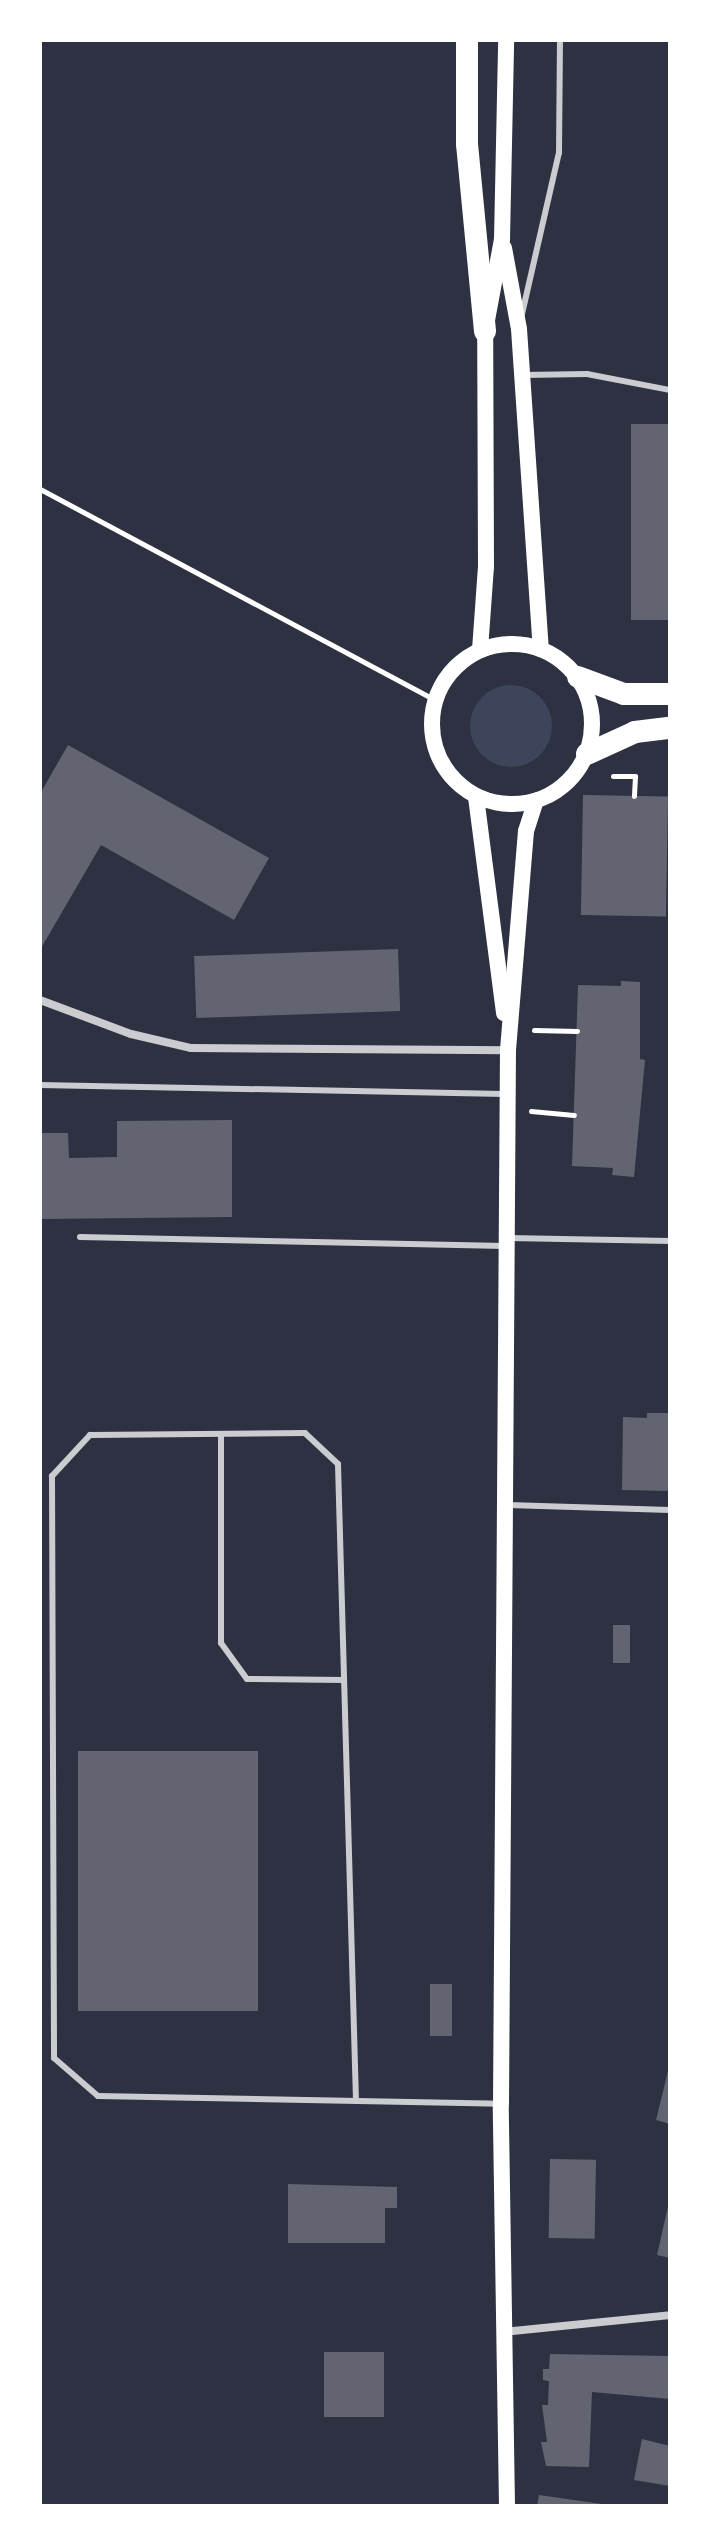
<!DOCTYPE html>
<style>
body{margin:0}
#map{position:relative;width:710px;height:2546px;overflow:hidden;background:#2d3142;font-family:"DM Sans",sans-serif}
div>[style]{position:absolute}
[style*='--x']{left:calc(var(--x)*1px);top:calc(var(--y)*1px);width:calc(var(--w)*1px);rotate:calc(var(--a)*1deg)}
.green>*{inset:0;background:#3c4559}
.round{border-radius:50%}
.building>*{inset:0;background:#626471;transform-origin:0 0}
.path>*{height:5px;margin:-2.5px;padding:0 2.5px;transform-origin:2.5px;border-radius:2.5px;background:#fff}
.service>*{height:6px;margin:-3px;padding:0 3px;transform-origin:3px;border-radius:3px;background:#caccd0}
.minor>*{height:8px;margin:-4px;padding:0 4px;transform-origin:4px;border-radius:4px;background:#caccd0}
.secondary>*{height:16px;margin:-8px;padding:0 8px;transform-origin:8px;border-radius:8px;background:#fff}
.secondary>.ring{margin:-8px;padding:0;box-sizing:content-box;background:none;border:16px solid #fff;border-radius:50%}
.trunk>*{height:22px;margin:-11px;padding:0 11px;transform-origin:11px;border-radius:11px;background:#fff}
span{translate:-50% -50%;white-space:nowrap;text-align:center;line-height:1.15;-webkit-text-stroke:6px #fff;paint-order:stroke}
.frame{position:absolute;inset:0;border:42px solid #fff;pointer-events:none}
</style>
<div id="map">
<div class="green">
<i class="round" style="left:470px;top:685px;width:82px;height:82px"></i>
</div>
<div class="building">
<i style="left:631px;top:424px;width:39px;height:196px"></i>
<i style="clip-path:polygon(68px 745px,269px 858px,234px 920px,101px 845px,40px 950px,40px 794px)"></i>
<i style="left:583px;top:795px;width:85px;height:120px;rotate:1deg"></i>
<i style="left:398px;top:949px;width:62px;height:204px;rotate:88deg"></i>
<i style="clip-path:polygon(621px 981px,640px 982px,640px 1059px,645px 1060px,634px 1177px,612px 1175px,613px 1168px,572px 1166px,578px 985px,621px 986px)"></i>
<i style="clip-path:polygon(232px 1120px,232px 1217px,40px 1219px,40px 1133px,68px 1133px,69px 1158px,117px 1157px,117px 1121px)"></i>
<i style="clip-path:polygon(647px 1413px,670px 1413px,670px 1491px,622px 1490px,623px 1417px,647px 1418px)"></i>
<i style="left:613px;top:1625px;width:17px;height:38px"></i>
<i style="left:78px;top:1751px;width:180px;height:260px"></i>
<i style="left:430px;top:1984px;width:22px;height:52px"></i>
<i style="clip-path:polygon(669px 2067px,670px 2067px,670px 2124px,656px 2120px)"></i>
<i style="left:550px;top:2159px;width:46px;height:79px;rotate:1deg"></i>
<i style="clip-path:polygon(288px 2184px,397px 2187px,397px 2208px,385px 2208px,385px 2243px,288px 2243px)"></i>
<i style="clip-path:polygon(669px 2202px,670px 2202px,670px 2258px,657px 2255px)"></i>
<i style="left:324px;top:2352px;width:60px;height:65px"></i>
<i style="clip-path:polygon(550px 2354px,670px 2356px,670px 2399px,592px 2392px,589px 2467px,546px 2466px,541px 2442px,547px 2442px,542px 2405px,548px 2405px,549px 2381px,543px 2380px,543px 2369px,549px 2369px)"></i>
<i style="clip-path:polygon(642px 2439px,670px 2446px,670px 2486px,634px 2480px)"></i>
<i style="clip-path:polygon(539px 2495px,602px 2504px,602px 2506px,537px 2506px)"></i>
</div>
<div class="path">
<i style="--x:40;--y:489;--w:448;--a:28.1"></i>
<i style="--x:613;--y:776;--w:22;--a:0"></i>
<i style="--x:635;--y:776;--w:20;--a:93"></i>
<i style="--x:534;--y:1030;--w:43;--a:1.3"></i>
<i style="--x:531;--y:1111;--w:43;--a:5.3"></i>
</div>
<div class="service">
<i style="--x:522;--y:314;--w:165;--a:-77.1"></i>
<i style="--x:559;--y:153;--w:113;--a:-89.5"></i>
<i style="--x:524;--y:375;--w:63;--a:-0.9"></i>
<i style="--x:587;--y:374;--w:85;--a:10.9"></i>
<i style="--x:40;--y:1085;--w:464;--a:1.1"></i>
<i style="--x:80;--y:1237;--w:425;--a:1.2"></i>
<i style="--x:508;--y:1238;--w:162;--a:1.1"></i>
<i style="--x:221;--y:1434;--w:209;--a:90"></i>
<i style="--x:221;--y:1643;--w:44;--a:54.2"></i>
<i style="--x:247;--y:1679;--w:97;--a:0.6"></i>
<i style="--x:508;--y:1505;--w:162;--a:1.8"></i>
<i style="--x:356;--y:2101;--w:637;--a:-91.62"></i>
<i style="--x:338;--y:1464;--w:45;--a:-136.8"></i>
<i style="--x:305;--y:1433;--w:215;--a:179.5"></i>
<i style="--x:90;--y:1435;--w:56;--a:132.8"></i>
<i style="--x:52;--y:1476;--w:582;--a:89.8"></i>
<i style="--x:54;--y:2058;--w:58;--a:40.8"></i>
<i style="--x:98;--y:2096;--w:403;--a:1.1"></i>
</div>
<div class="minor">
<i style="--x:40;--y:1000;--w:97;--a:20.5"></i>
<i style="--x:131;--y:1034;--w:62;--a:13.1"></i>
<i style="--x:191;--y:1048;--w:316;--a:0.4"></i>
<i style="--x:504;--y:2332;--w:167;--a:-5.8"></i>
</div>
<div class="secondary">
<i style="--x:504;--y:248;--w:82;--a:79.5"></i>
<i style="--x:519;--y:329;--w:321;--a:86.1"></i>
<i class="ring" style="left:432px;top:644px;width:144px;height:144px"></i>
<i style="--x:480;--y:650;--w:83;--a:-85.9"></i>
<i style="--x:486;--y:567;--w:236;--a:-90.2"></i>
<i style="--x:485;--y:331;--w:94;--a:-79.5"></i>
<i style="--x:502;--y:239;--w:199;--a:-88.8"></i>
<i style="--x:476;--y:797;--w:218;--a:82.6"></i>
<i style="--x:507;--y:2506;--w:402;--a:-90.9"></i>
<i style="--x:501;--y:2104;--w:1054;--a:-89.62"></i>
<i style="--x:508;--y:1050;--w:220;--a:-85.3"></i>
<i style="--x:526;--y:831;--w:32;--a:-72"></i>
</div>
<div class="trunk">
<i style="--x:467;--y:40;--w:104;--a:90"></i>
<i style="--x:467;--y:144;--w:188;--a:84.5"></i>
<i style="--x:578;--y:677;--w:49;--a:20.3"></i>
<i style="--x:624;--y:694;--w:46;--a:0"></i>
<i style="--x:587;--y:754;--w:53;--a:-24.6"></i>
<i style="--x:635;--y:732;--w:35;--a:-7"></i>
</div>
<div class="frame"></div>
</div>
